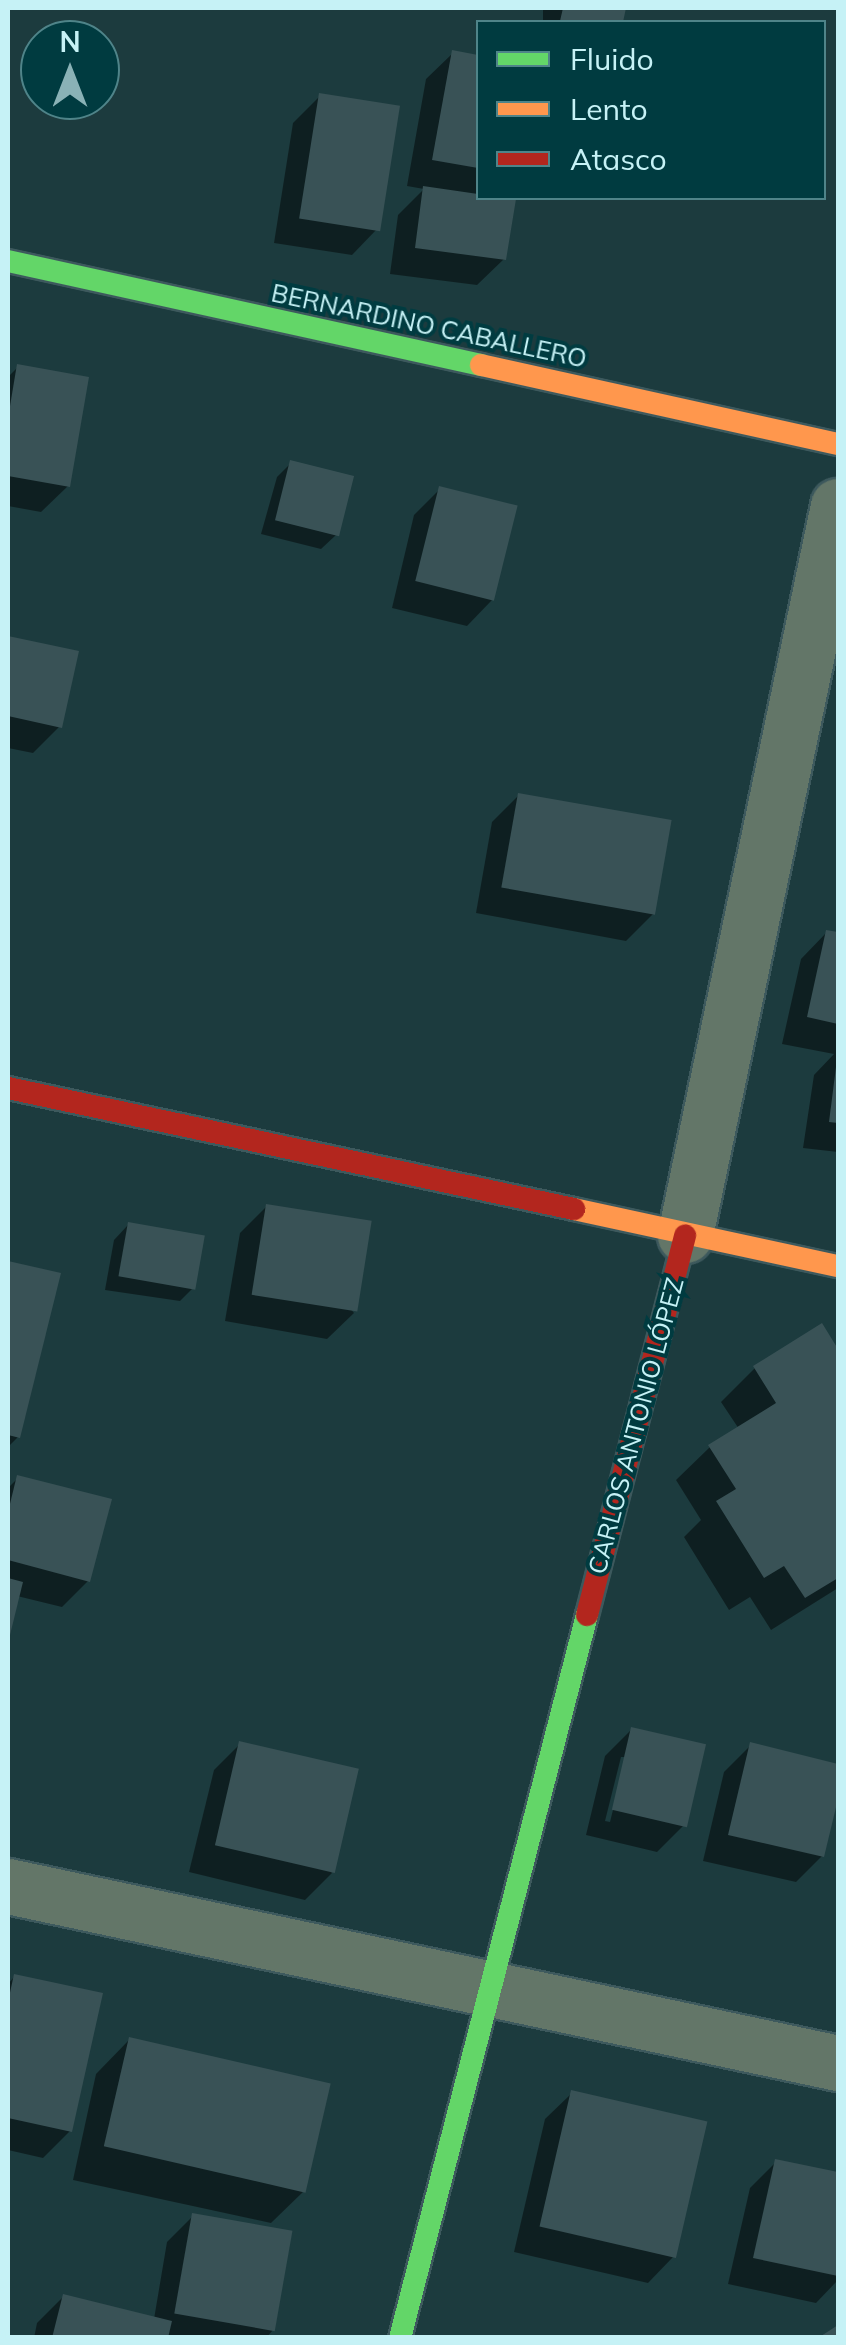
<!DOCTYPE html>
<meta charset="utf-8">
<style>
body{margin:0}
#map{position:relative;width:846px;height:2345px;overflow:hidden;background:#1c3b3e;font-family:Mulish,sans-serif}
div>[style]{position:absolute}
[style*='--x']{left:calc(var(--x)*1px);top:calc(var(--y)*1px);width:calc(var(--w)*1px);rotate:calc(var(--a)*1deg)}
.shadow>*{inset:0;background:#0007;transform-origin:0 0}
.building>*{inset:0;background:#395256;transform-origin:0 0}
.roads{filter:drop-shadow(2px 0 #3d595d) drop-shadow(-2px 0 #3d595d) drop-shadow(0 2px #3d595d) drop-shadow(0 -2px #3d595d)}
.street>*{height:55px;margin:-27.5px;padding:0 27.5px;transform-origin:27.5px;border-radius:27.5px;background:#637668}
.fast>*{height:22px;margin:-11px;padding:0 11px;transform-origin:11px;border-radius:11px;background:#63d668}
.slow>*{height:22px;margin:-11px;padding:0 11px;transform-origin:11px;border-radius:11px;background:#ff974d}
.jam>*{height:22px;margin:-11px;padding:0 11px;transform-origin:11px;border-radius:11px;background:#b3261e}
span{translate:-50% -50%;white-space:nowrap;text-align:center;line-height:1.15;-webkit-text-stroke:8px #003b40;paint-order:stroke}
.street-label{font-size:25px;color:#c6f2f6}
.frame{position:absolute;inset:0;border:10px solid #c6f2f6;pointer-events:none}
.legend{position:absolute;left:476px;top:20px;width:350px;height:180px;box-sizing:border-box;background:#003b40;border:2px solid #4f8489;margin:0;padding:12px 18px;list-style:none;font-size:30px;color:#c6f2f6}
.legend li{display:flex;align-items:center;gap:20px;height:50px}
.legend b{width:50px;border:2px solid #4f8489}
.north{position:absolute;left:20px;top:20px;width:100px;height:100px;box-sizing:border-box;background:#003b40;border:2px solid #4f8489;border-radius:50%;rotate:0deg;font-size:28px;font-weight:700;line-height:40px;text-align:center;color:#c6f2f6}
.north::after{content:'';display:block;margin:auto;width:35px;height:45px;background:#8ab2b6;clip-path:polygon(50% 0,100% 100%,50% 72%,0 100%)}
</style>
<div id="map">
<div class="shadow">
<i style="left:543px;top:8px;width:80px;height:14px"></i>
<i style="clip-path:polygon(453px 53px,478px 58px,478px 198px,513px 201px,504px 259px,477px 285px,390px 274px,398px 215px,424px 189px,407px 186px,426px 79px)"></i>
<i style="clip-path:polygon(320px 96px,378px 228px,352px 255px,274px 243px,293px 123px)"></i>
<i style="clip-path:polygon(18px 367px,68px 486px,41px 512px,8px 506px,8px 377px)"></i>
<i style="clip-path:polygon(291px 463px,336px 535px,321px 549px,261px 534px,277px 477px)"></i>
<i style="clip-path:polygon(440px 489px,493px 599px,467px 626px,392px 608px,414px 515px)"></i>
<i style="clip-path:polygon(8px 638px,76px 653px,59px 727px,33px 753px,8px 748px)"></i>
<i style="clip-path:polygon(519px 795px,653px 914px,626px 941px,476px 913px,492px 822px)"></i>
<i style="clip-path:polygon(827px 932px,838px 935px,838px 1152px,803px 1148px,814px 1075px,834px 1054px,782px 1044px,801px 959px)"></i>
<i style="clip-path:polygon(267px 1206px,354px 1313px,327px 1339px,225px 1321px,240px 1233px)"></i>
<i style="clip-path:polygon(128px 1225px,194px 1287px,180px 1301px,105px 1290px,114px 1240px)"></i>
<i style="clip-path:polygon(8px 1263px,58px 1275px,18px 1437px,8px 1447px)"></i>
<i style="clip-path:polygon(821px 1327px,838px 1354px,838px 1588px,771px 1630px,750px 1597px,729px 1610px,684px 1537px,701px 1520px,676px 1480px,710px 1447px,739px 1429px,721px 1402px,755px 1368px)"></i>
<i style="clip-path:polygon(18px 1478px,88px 1581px,62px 1607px,17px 1596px,8px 1634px,8px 1488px)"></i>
<i style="clip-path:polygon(evenodd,631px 1730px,684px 1825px,657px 1852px,586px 1835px,605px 1756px,631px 1730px,621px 1757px,626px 1757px,610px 1822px,605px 1821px,621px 1757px)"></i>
<i style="clip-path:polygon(240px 1744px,332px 1873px,305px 1900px,189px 1872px,214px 1770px)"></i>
<i style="clip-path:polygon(751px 1745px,838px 1766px,838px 1789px,822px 1856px,796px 1882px,703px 1861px,724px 1772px)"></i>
<i style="clip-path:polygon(14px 1977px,70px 2131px,43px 2158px,8px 2150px,8px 1984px)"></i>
<i style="clip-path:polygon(129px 2040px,305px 2190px,271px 2223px,73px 2180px,96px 2074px)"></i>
<i style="clip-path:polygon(572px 2093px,674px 2256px,648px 2283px,514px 2252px,545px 2119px)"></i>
<i style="clip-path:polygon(776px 2162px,838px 2175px,838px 2280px,816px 2303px,728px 2284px,750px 2188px)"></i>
<i style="clip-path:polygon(193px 2216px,273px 2330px,266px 2338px,34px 2338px,37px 2323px,63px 2297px,154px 2319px,167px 2242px)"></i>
</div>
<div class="building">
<i style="clip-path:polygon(563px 8px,626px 8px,623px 22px,560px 21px)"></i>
<i style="clip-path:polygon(452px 50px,478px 55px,478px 168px,432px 160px)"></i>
<i style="left:319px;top:93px;width:82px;height:127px;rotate:9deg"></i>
<i style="clip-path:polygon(423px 186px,478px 194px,478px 198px,516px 199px,506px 260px,415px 248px)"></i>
<i style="clip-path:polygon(17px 364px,89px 377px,70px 487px,8px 476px,8px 418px)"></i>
<i style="left:290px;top:460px;width:66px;height:62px;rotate:14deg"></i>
<i style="left:439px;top:486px;width:81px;height:98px;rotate:14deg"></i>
<i style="clip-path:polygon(8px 636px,79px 651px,62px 728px,8px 716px)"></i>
<i style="left:518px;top:793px;width:156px;height:96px;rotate:10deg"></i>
<i style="clip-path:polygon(826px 930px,838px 932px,838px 1024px,807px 1017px)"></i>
<i style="clip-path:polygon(836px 1067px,838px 1067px,838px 1123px,829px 1122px)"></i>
<i style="left:266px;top:1204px;width:107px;height:92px;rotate:9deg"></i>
<i style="left:128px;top:1222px;width:78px;height:55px;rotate:10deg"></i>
<i style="clip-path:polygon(8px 1261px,61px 1273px,20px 1438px,8px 1435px)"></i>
<i style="clip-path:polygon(822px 1323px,838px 1349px,838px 1578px,805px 1598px,784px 1566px,764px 1578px,716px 1501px,736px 1489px,708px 1445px,776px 1403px,753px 1366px)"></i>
<i style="clip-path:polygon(17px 1475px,112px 1499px,90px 1582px,8px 1560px,8px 1512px)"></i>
<i style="clip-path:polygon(8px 1578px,23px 1582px,9px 1639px,8px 1639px)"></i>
<i style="left:631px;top:1727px;width:77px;height:85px;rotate:13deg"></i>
<i style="left:239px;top:1741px;width:123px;height:107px;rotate:13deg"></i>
<i style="clip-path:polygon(750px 1742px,838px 1764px,838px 1799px,824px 1857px,728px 1835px)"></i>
<i style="clip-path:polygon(14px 1974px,103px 1993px,72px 2132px,8px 2118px,8px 2002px)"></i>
<i style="left:129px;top:2037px;width:207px;height:112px;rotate:13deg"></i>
<i style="left:571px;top:2090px;width:140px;height:140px;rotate:13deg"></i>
<i style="clip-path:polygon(775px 2159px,838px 2172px,838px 2276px,753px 2258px)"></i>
<i style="left:192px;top:2213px;width:102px;height:102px;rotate:10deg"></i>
<i style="clip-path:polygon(63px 2294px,172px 2321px,168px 2338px,52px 2338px)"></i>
<i style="clip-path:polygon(838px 2325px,838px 2338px,818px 2338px)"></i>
</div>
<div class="roads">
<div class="street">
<i style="--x:685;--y:1235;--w:745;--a:-78.15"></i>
<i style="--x:8;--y:1886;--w:849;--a:12.04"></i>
</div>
<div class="fast">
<i style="--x:8;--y:261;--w:484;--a:12.4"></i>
<i style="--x:400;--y:2338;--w:747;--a:-75.5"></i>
</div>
<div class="slow">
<i style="--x:481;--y:365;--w:366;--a:12.5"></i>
<i style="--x:574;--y:1209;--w:270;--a:12.2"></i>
</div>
<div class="jam">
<i style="--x:8;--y:1088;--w:579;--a:12.07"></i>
<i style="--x:587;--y:1615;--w:392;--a:-75.5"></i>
</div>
</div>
<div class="street-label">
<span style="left:429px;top:326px;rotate:12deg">BERNARDINO CABALLERO</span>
<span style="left:636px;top:1426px;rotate:-75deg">CARLOS ANTONIO LÓPEZ</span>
</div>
<div class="frame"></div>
<ul class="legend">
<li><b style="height:12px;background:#63d668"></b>Fluido</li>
<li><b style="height:12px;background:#ff974d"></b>Lento</li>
<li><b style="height:12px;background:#b3261e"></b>Atasco</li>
</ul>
<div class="north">N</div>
</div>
